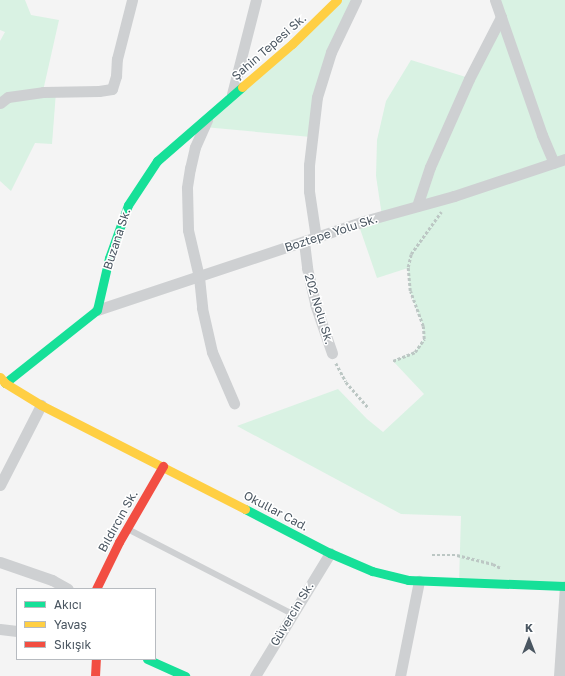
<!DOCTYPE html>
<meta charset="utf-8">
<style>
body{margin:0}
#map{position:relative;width:565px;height:676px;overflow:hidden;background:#f4f4f4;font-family:"Golos Text",sans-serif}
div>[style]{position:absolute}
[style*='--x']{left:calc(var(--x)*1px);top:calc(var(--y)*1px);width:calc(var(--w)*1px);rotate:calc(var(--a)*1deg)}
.green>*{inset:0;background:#d9f2e3}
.path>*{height:2.5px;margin-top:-1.25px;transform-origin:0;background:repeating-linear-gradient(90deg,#bcc7c4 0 3px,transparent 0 5px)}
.lane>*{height:5.5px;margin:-2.75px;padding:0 2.75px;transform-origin:2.75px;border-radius:2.75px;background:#ced0d2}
.street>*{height:11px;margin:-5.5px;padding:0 5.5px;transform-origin:5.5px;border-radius:5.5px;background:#ced0d2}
.fast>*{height:9px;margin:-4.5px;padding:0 4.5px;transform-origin:4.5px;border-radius:4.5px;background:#16e098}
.slow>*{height:9px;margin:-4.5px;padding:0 4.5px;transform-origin:4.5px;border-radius:4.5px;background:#ffcf43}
.jam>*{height:9px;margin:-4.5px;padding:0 4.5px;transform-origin:4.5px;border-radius:4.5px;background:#f24e42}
span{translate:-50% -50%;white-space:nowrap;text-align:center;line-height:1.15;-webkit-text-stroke:3px #fff;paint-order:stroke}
.street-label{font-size:12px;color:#4a5661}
.legend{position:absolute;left:16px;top:588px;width:140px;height:72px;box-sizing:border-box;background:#fff;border:1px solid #b7bbc0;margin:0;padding:5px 7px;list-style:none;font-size:12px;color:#4a5661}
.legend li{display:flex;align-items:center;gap:8px;height:20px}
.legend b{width:20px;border:1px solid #b7bbc0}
.north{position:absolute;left:509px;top:620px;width:40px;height:40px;-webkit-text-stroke:3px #fff;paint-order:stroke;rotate:0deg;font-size:11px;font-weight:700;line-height:16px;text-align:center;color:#4a5661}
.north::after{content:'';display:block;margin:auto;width:14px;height:18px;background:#4a5661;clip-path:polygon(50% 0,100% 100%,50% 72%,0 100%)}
</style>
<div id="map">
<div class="green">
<i style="clip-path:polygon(0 0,25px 0,31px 15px,59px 20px,43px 91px,56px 92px,52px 144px,35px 143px,11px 191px,0 181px,0 41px,5px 32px,0 30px)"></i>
<i style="clip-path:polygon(337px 0,356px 0,331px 52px,311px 137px,204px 127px)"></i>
<i style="clip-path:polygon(495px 0,565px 0,565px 586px,459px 582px,461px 516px,401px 514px,237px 426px,338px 389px,367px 419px,383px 432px,424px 394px,393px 361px,415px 352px,424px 339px,423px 326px,410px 291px,408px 268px,377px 278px,358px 223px,382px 216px,376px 176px,377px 140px,386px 101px,411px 60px,469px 78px,501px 17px)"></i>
</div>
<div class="path">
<i style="--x:393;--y:361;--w:24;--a:-22"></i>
<i style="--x:415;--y:352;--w:16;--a:-55"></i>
<i style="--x:424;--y:339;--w:13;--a:-94"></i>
<i style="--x:423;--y:326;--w:37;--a:-110"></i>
<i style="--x:410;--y:291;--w:24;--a:-95"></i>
<i style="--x:408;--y:267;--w:13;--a:-77"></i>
<i style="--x:411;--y:254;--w:52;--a:-54.5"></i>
<i style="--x:336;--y:363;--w:21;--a:62"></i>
<i style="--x:346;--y:382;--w:35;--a:49"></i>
<i style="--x:432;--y:555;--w:25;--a:0"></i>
<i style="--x:457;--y:555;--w:37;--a:14"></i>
<i style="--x:493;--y:564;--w:9;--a:27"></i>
</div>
<div class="lane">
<i style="--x:128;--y:529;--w:186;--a:27.3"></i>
</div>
<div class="street">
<i style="--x:495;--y:0;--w:143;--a:70.8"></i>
<i style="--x:542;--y:135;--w:30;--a:67"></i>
<i style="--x:232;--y:94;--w:97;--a:-75.7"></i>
<i style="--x:0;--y:103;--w:10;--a:-37"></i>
<i style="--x:8;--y:97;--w:35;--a:-8"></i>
<i style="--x:43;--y:92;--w:56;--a:-1"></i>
<i style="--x:99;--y:91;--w:13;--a:-9"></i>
<i style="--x:112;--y:89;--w:14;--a:-73"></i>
<i style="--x:116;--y:76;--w:17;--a:-87"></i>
<i style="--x:117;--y:59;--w:61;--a:-75.7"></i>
<i style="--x:207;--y:120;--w:30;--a:114"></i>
<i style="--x:195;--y:147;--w:22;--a:103"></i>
<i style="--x:190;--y:168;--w:20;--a:99"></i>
<i style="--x:187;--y:188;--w:42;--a:88.6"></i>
<i style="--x:188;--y:230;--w:48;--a:76.8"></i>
<i style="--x:199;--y:277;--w:31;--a:84"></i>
<i style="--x:202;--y:308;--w:45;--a:77.2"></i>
<i style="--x:212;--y:352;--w:56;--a:66.7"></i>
<i style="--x:417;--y:206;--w:41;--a:-71.6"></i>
<i style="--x:430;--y:167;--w:96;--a:-66.1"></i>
<i style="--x:469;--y:79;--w:70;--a:-62.7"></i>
<i style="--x:316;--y:238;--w:48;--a:-98.5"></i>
<i style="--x:309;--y:191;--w:26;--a:-90"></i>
<i style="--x:309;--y:165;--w:68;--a:-83.3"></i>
<i style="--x:317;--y:97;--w:47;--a:-72.7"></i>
<i style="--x:331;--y:52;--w:58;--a:-64.3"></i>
<i style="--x:304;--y:242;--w:26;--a:83"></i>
<i style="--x:307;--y:268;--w:37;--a:77"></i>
<i style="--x:315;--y:304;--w:52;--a:70.9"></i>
<i style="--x:97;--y:310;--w:281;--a:-18.4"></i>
<i style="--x:364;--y:221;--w:93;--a:-15.5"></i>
<i style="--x:454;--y:196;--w:117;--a:-18.4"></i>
<i style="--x:0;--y:485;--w:90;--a:-62.9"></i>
<i style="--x:0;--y:562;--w:55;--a:19.1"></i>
<i style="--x:52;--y:580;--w:18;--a:29"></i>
<i style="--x:0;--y:629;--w:17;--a:7"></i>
<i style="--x:255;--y:676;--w:144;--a:-58.6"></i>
<i style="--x:400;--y:676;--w:97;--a:-78.7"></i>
<i style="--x:559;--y:676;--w:90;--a:-86.2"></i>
</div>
<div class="fast">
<i style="--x:5;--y:383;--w:117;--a:-38.4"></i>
<i style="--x:97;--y:310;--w:53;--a:-77"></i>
<i style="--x:109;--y:258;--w:56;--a:-70.3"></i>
<i style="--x:128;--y:205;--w:53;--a:-56.6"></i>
<i style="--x:157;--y:161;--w:113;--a:-41"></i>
<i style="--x:245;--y:509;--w:96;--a:27.4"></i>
<i style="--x:330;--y:553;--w:46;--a:23.2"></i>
<i style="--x:372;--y:571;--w:37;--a:14"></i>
<i style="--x:408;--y:580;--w:157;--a:2.2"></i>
<i style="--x:147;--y:659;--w:42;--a:24.1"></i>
</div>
<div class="slow">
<i style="--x:242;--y:87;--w:66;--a:-40.7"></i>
<i style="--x:292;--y:44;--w:63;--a:-44.4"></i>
<i style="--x:0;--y:377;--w:8;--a:50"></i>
<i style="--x:5;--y:383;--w:42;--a:31.4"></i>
<i style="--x:41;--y:405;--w:229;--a:27"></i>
</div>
<div class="jam">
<i style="--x:96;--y:589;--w:52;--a:-63.9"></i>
<i style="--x:119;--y:542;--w:88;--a:-59.9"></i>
<i style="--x:95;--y:676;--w:17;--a:-87"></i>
</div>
<div class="street-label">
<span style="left:269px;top:47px;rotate:-41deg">Şahin Tepesi Sk.</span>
<span style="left:331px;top:233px;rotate:-18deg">Boztepe Yolu Sk.</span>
<span style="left:117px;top:239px;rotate:-72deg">Buzana Sk.</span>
<span style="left:319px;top:309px;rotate:73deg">202 Nolu Sk.</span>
<span style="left:276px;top:511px;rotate:28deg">Okullar Cad.</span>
<span style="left:118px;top:521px;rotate:-61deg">Bıldırcın Sk.</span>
<span style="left:292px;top:614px;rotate:-59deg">Güvercin Sk.</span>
</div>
<ul class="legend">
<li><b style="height:5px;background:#16e098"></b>Akıcı</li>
<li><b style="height:5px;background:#ffcf43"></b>Yavaş</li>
<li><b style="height:5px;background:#f24e42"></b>Sıkışık</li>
</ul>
<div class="north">K</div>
</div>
